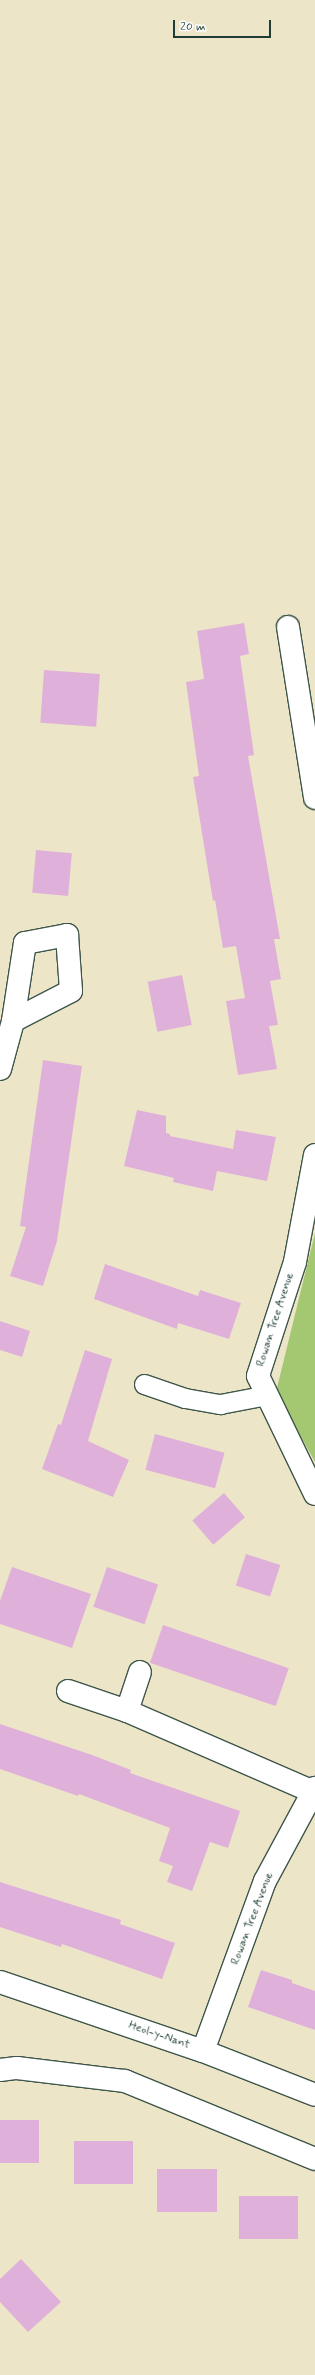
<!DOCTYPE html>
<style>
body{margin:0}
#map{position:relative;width:315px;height:2375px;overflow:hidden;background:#ede5c8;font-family:Mynerve,sans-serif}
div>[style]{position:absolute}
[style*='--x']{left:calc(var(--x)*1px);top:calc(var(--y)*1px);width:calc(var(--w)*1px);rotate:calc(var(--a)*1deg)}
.green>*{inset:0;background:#a4c771}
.building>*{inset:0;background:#dfb1da;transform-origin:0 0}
.roads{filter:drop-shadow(1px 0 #3e564a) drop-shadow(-1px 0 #3e564a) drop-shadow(0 1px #3e564a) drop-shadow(0 -1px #3e564a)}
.lane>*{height:19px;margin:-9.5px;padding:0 9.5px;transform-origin:9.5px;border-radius:9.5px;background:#fff}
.street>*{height:22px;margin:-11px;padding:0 11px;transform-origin:11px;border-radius:11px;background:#fff}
span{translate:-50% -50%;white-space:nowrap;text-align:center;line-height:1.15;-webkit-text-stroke:4px #fff;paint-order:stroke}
.street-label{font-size:12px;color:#1f3d34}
.scale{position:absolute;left:173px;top:20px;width:98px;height:18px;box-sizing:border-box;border:2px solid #1f3d34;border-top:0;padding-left:5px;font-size:12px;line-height:14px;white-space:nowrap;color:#1f3d34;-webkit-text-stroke:3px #fff;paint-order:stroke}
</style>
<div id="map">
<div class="green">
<i style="clip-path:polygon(315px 1233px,315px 1462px,276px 1392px)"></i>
</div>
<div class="building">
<i style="clip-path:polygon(244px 623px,249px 654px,240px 656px,254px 755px,248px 756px,280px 939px,274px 939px,281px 979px,270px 981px,278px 1025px,269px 1026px,277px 1069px,238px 1075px,226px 1001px,245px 998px,236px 946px,223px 948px,215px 900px,213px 901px,193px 777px,199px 776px,186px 682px,204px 679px,197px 631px)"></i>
<i style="left:44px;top:670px;width:56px;height:53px;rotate:4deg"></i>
<i style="left:36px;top:850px;width:36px;height:43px;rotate:5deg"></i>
<i style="left:182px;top:975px;width:51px;height:35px;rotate:79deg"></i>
<i style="clip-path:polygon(43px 1060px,82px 1066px,57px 1241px,43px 1286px,10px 1276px,26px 1227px,20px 1226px)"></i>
<i style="clip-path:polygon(137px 1110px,166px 1116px,166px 1133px,170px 1134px,170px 1136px,233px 1149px,236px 1130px,276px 1137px,267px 1181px,217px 1171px,213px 1191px,173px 1182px,174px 1178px,124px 1166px)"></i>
<i style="clip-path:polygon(105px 1264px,198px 1296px,200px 1290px,241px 1303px,229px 1339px,178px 1323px,177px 1329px,94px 1299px)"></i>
<i style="clip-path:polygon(0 1321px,30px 1331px,22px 1357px,0 1350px)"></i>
<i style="clip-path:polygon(85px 1350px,112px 1359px,88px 1441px,129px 1460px,113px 1497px,42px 1469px,58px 1424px,61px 1425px)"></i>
<i style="left:155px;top:1434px;width:72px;height:37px;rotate:15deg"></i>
<i style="left:224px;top:1493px;width:32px;height:42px;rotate:49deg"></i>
<i style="left:246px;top:1554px;width:36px;height:33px;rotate:18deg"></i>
<i style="clip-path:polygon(12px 1567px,91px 1594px,72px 1648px,0 1624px,0 1601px)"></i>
<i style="left:107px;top:1567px;width:54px;height:42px;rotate:19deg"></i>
<i style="left:163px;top:1625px;width:133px;height:40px;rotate:19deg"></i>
<i style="clip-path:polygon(0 1724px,92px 1755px,131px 1770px,130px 1773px,240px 1811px,228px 1848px,210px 1842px,192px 1891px,167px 1882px,173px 1866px,159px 1861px,170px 1828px,79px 1794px,78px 1796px,0 1769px)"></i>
<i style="clip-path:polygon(0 1882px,121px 1920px,120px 1924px,175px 1943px,162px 1979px,62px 1944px,61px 1947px,0 1927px)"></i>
<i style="clip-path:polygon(261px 1970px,292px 1980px,292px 1983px,315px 1991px,315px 2030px,248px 2007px)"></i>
<i style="left:39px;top:2120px;width:43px;height:39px;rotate:90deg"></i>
<i style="left:74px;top:2141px;width:59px;height:43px"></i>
<i style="left:157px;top:2169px;width:60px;height:43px"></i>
<i style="left:239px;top:2196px;width:59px;height:43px"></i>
<i style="clip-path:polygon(21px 2259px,61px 2302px,28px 2332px,0 2302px,0 2279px)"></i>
</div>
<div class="roads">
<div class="lane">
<i style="--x:144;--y:1384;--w:43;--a:18.9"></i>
<i style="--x:185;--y:1398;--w:36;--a:10"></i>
<i style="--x:220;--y:1404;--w:48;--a:-10.8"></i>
</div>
<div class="street">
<i style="--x:288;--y:627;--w:173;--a:81"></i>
<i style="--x:0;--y:1069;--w:50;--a:-74.8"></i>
<i style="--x:13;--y:1021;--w:79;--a:-81.3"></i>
<i style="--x:25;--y:943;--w:43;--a:-10.8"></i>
<i style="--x:67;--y:935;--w:56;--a:85.9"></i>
<i style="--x:71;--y:991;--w:65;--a:152.7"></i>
<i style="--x:315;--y:1155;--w:109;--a:100.6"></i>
<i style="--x:295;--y:1262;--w:120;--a:108"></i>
<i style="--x:258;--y:1376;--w:131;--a:64.2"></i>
<i style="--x:68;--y:1691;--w:62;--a:18.7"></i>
<i style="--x:127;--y:1711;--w:203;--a:23.5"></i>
<i style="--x:127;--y:1711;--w:41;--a:-71.6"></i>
<i style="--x:0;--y:1982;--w:214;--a:18.8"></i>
<i style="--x:203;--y:2051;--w:120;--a:21.4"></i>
<i style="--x:203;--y:2051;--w:181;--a:-70"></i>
<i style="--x:265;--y:1881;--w:106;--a:-61.7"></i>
<i style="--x:0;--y:2070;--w:17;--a:-7"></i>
<i style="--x:17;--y:2068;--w:109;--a:6.9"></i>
<i style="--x:125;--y:2081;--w:205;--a:22.3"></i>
</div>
</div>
<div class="street-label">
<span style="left:276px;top:1320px;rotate:-72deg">Rowan Tree Avenue</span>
<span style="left:253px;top:1919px;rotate:-69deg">Rowan Tree Avenue</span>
<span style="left:159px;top:2036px;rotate:19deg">Heol-y-Nant</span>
</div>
<div class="scale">20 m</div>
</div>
